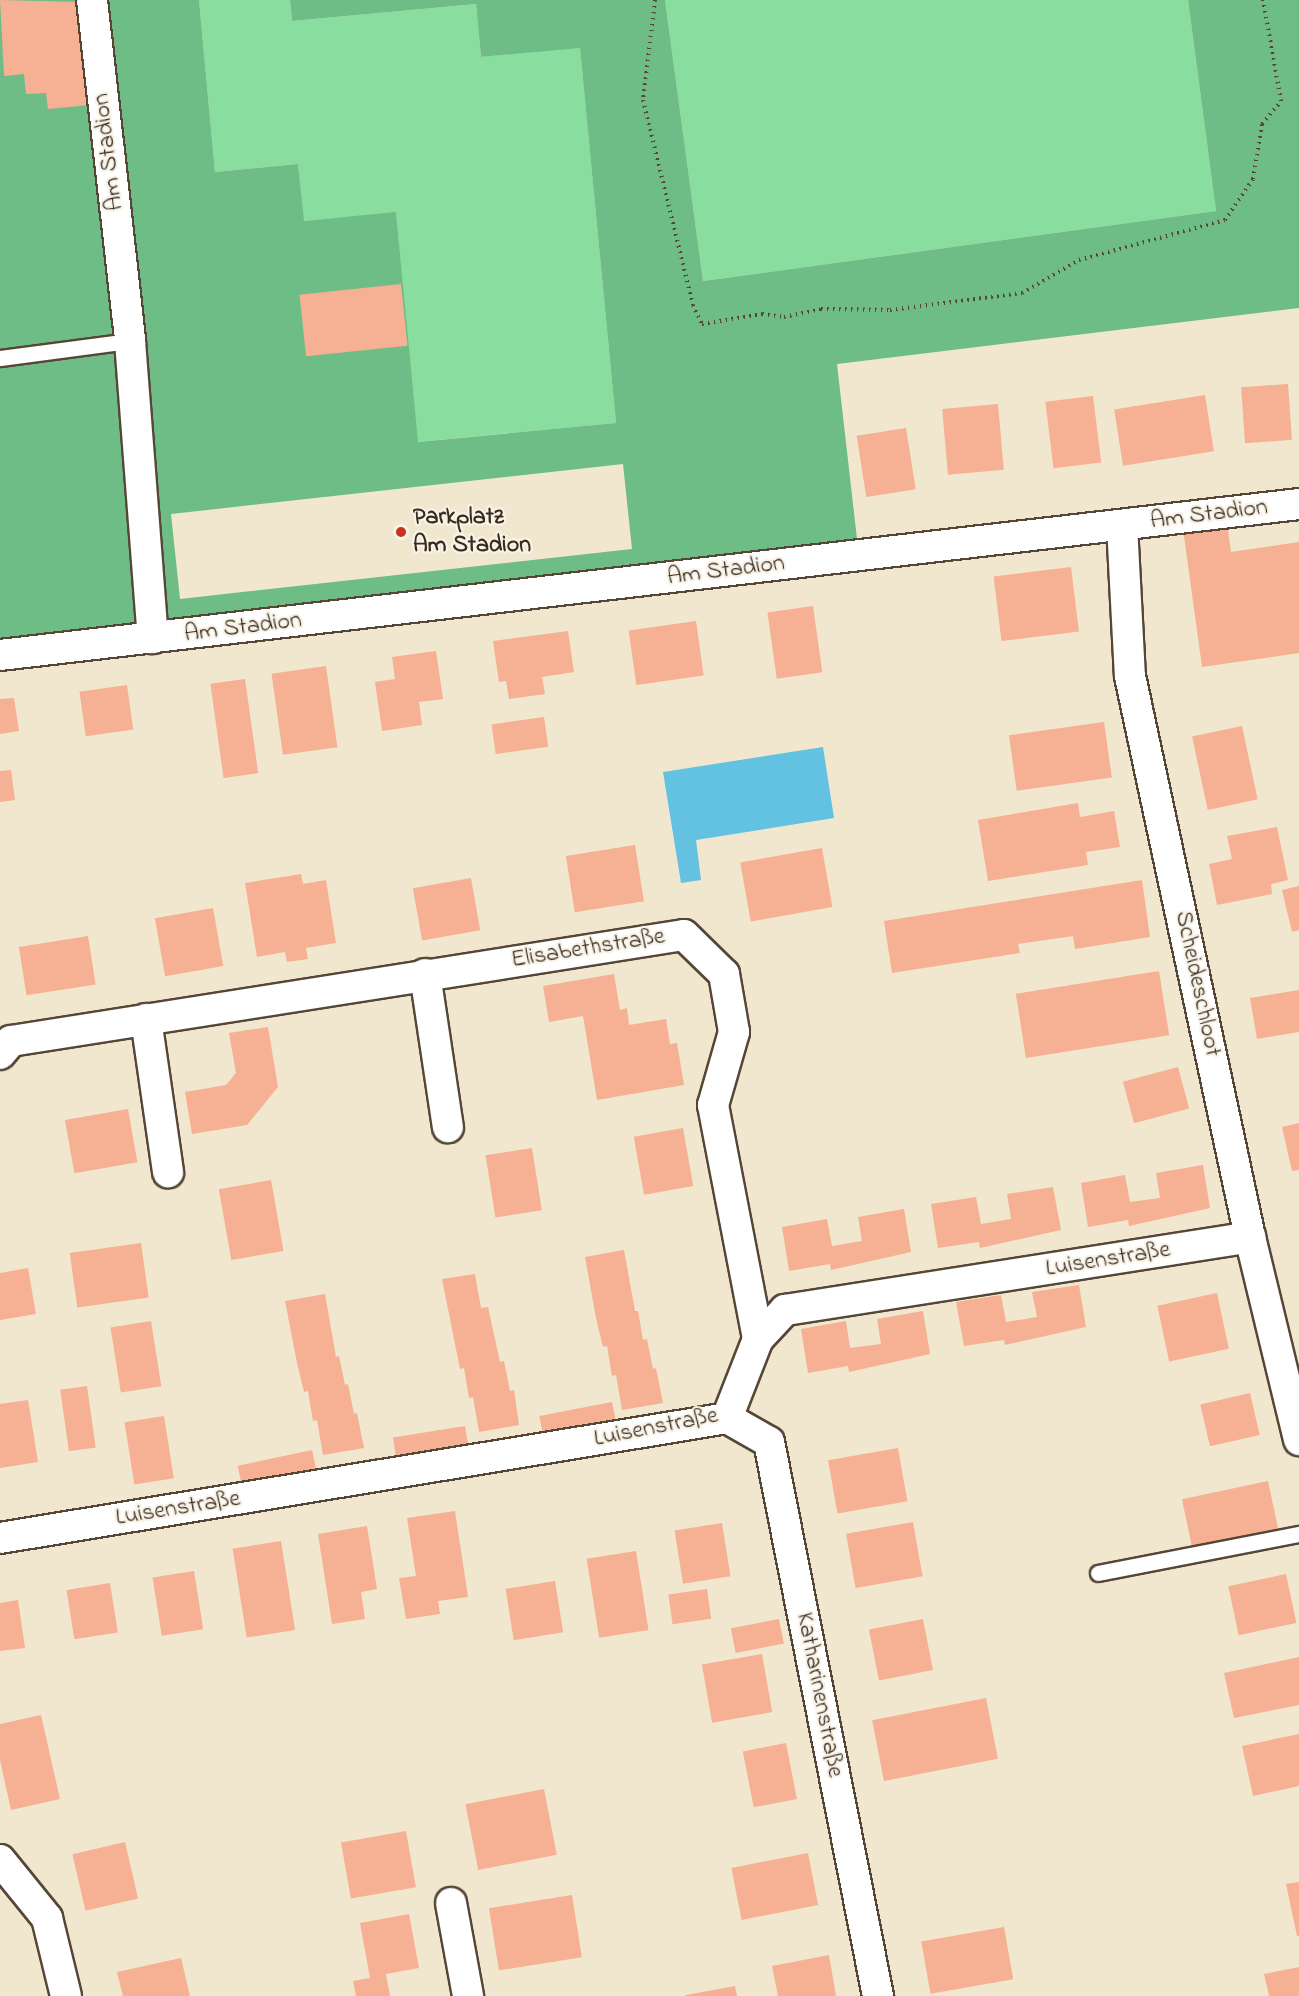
<!DOCTYPE html>
<meta charset="utf-8">
<style>
body{margin:0}
#map{position:relative;width:1299px;height:1996px;overflow:hidden;background:#f0e7ce;font-family:"Indie Flower",sans-serif}
div>[style]{position:absolute}
[style*='--x']{left:calc(var(--x)*1px);top:calc(var(--y)*1px);width:calc(var(--w)*1px);rotate:calc(var(--a)*1deg)}
.green>*{inset:0;background:#89dd9f}
.forest>*{inset:0;background:#6ebc86}
.water>*{inset:0;background:#63c2e1}
.building>*{inset:0;background:#f6b093;transform-origin:0 0}
.path>*{height:4px;margin-top:-2px;transform-origin:0;background:repeating-linear-gradient(90deg,#564638 0 1.5px,transparent 0 6px)}
.roads{filter:drop-shadow(2px 0 #564638) drop-shadow(-2px 0 #564638) drop-shadow(0 2px #564638) drop-shadow(0 -2px #564638)}
.lane>*{height:15px;margin:-7.5px;padding:0 7.5px;transform-origin:7.5px;border-radius:7.5px;background:#fff}
.street>*{height:30px;margin:-15px;padding:0 15px;transform-origin:15px;border-radius:15px;background:#fff}
.dots>*{width:16px;height:16px;translate:-50% -50%;box-sizing:border-box;border:3px solid #f7f3e8;border-radius:50%}
span{translate:-50% -50%;white-space:nowrap;text-align:center;line-height:1.15;-webkit-text-stroke:4.5px #f7f3e8;paint-order:stroke}
.street-label{font-size:24px;color:#3b2a1e}
.poi-label{font-size:24px;color:#3b2a1e;font-weight:700}
.left{translate:0 -50%;text-align:left}
</style>
<div id="map">
<div class="green">
<i style="clip-path:polygon(199px 0,290px 0,292px 21px,476px 4px,481px 57px,580px 47px,616px 423px,417px 442px,396px 213px,303px 221px,298px 164px,215px 172px)"></i>
<i style="clip-path:polygon(665px 0,1188px 0,1216px 211px,703px 281px)"></i>
</div>
<div class="forest">
<i style="clip-path:polygon(evenodd,0 0,199px 0,215px 172px,298px 164px,304px 221px,396px 212px,418px 442px,616px 423px,580px 48px,481px 57px,476px 4px,292px 21px,290px 0,665px 0,703px 281px,1216px 211px,1188px 0,1299px 0,1299px 308px,837px 364px,857px 539px,0 649px,0 0,623px 464px,632px 549px,180px 599px,171px 514px,623px 464px)"></i>
</div>
<div class="water">
<i style="clip-path:polygon(823px 747px,834px 818px,696px 840px,701px 880px,681px 883px,663px 772px)"></i>
</div>
<div class="building">
<i style="clip-path:polygon(0 0,79px 2px,90px 105px,48px 109px,46px 93px,26px 94px,24px 74px,4px 76px)"></i>
<i style="left:401px;top:284px;width:62px;height:102px;rotate:84deg"></i>
<i style="left:1288px;top:384px;width:56px;height:47px;rotate:86deg"></i>
<i style="left:1205px;top:395px;width:57px;height:92px;rotate:81deg"></i>
<i style="left:1093px;top:396px;width:67px;height:48px;rotate:83deg"></i>
<i style="left:998px;top:404px;width:66px;height:56px;rotate:85deg"></i>
<i style="left:906px;top:428px;width:62px;height:50px;rotate:81deg"></i>
<i style="clip-path:polygon(1227px 523px,1231px 552px,1299px 542px,1299px 653px,1202px 667px,1183px 529px)"></i>
<i style="left:1071px;top:567px;width:65px;height:78px;rotate:83deg"></i>
<i style="left:813px;top:606px;width:67px;height:46px;rotate:82deg"></i>
<i style="left:696px;top:621px;width:55px;height:68px;rotate:82deg"></i>
<i style="clip-path:polygon(568px 631px,574px 672px,542px 677px,545px 694px,509px 699px,506px 681px,499px 682px,493px 641px)"></i>
<i style="clip-path:polygon(436px 651px,443px 699px,419px 702px,422px 725px,382px 731px,375px 682px,395px 679px,392px 657px)"></i>
<i style="left:326px;top:666px;width:82px;height:55px;rotate:82deg"></i>
<i style="left:245px;top:679px;width:95px;height:35px;rotate:82deg"></i>
<i style="left:127px;top:685px;width:45px;height:48px;rotate:82deg"></i>
<i style="clip-path:polygon(14px 698px,19px 731px,0 734px,0 699px)"></i>
<i style="left:544px;top:717px;width:30px;height:53px;rotate:82deg"></i>
<i style="left:1104px;top:722px;width:56px;height:96px;rotate:82deg"></i>
<i style="left:1242px;top:726px;width:75px;height:51px;rotate:78deg"></i>
<i style="clip-path:polygon(11px 770px,15px 800px,0 802px,0 771px)"></i>
<i style="clip-path:polygon(1078px 803px,1080px 817px,1114px 811px,1120px 847px,1086px 852px,1088px 865px,988px 881px,978px 820px)"></i>
<i style="clip-path:polygon(1277px 827px,1288px 880px,1271px 884px,1272px 894px,1217px 905px,1209px 864px,1232px 859px,1227px 836px)"></i>
<i style="left:635px;top:845px;width:57px;height:70px;rotate:81deg"></i>
<i style="left:822px;top:848px;width:60px;height:83px;rotate:80deg"></i>
<i style="clip-path:polygon(301px 874px,303px 884px,326px 880px,336px 943px,306px 948px,308px 959px,287px 962px,285px 952px,257px 957px,245px 883px)"></i>
<i style="left:471px;top:878px;width:53px;height:59px;rotate:80deg"></i>
<i style="clip-path:polygon(1142px 880px,1150px 937px,1075px 949px,1073px 936px,1018px 944px,1020px 953px,892px 973px,884px 921px)"></i>
<i style="clip-path:polygon(1299px 886px,1299px 930px,1292px 932px,1282px 890px)"></i>
<i style="left:213px;top:908px;width:59px;height:59px;rotate:80deg"></i>
<i style="left:88px;top:936px;width:49px;height:70px;rotate:81deg"></i>
<i style="left:1159px;top:971px;width:65px;height:145px;rotate:81deg"></i>
<i style="clip-path:polygon(614px 974px,620px 1010px,627px 1008px,629px 1025px,666px 1019px,670px 1044px,677px 1043px,684px 1085px,597px 1100px,583px 1016px,549px 1022px,543px 986px)"></i>
<i style="clip-path:polygon(1299px 990px,1299px 1032px,1257px 1039px,1250px 998px)"></i>
<i style="clip-path:polygon(268px 1027px,278px 1087px,247px 1125px,192px 1134px,185px 1092px,226px 1085px,236px 1073px,229px 1033px)"></i>
<i style="left:1178px;top:1067px;width:43px;height:57px;rotate:75deg"></i>
<i style="left:128px;top:1109px;width:54px;height:64px;rotate:80deg"></i>
<i style="clip-path:polygon(1299px 1123px,1299px 1170px,1292px 1171px,1282px 1127px)"></i>
<i style="left:683px;top:1128px;width:59px;height:50px;rotate:80deg"></i>
<i style="left:532px;top:1148px;width:63px;height:47px;rotate:81deg"></i>
<i style="clip-path:polygon(1203px 1165px,1210px 1208px,1129px 1226px,1128px 1220px,1088px 1227px,1081px 1183px,1125px 1175px,1130px 1202px,1160px 1198px,1156px 1173px)"></i>
<i style="left:271px;top:1180px;width:72px;height:53px;rotate:80deg"></i>
<i style="clip-path:polygon(1053px 1187px,1061px 1230px,980px 1248px,979px 1242px,938px 1248px,931px 1204px,976px 1197px,981px 1224px,1011px 1219px,1007px 1194px)"></i>
<i style="clip-path:polygon(904px 1209px,911px 1252px,831px 1270px,830px 1264px,789px 1271px,782px 1227px,827px 1219px,832px 1246px,862px 1241px,858px 1217px)"></i>
<i style="left:141px;top:1243px;width:55px;height:72px;rotate:82deg"></i>
<i style="clip-path:polygon(624px 1250px,635px 1311px,638px 1311px,643px 1340px,647px 1339px,653px 1369px,656px 1368px,663px 1403px,622px 1410px,616px 1375px,612px 1376px,607px 1346px,603px 1347px,596px 1318px,585px 1257px)"></i>
<i style="clip-path:polygon(28px 1268px,36px 1314px,0 1320px,0 1273px)"></i>
<i style="clip-path:polygon(475px 1274px,481px 1308px,488px 1307px,500px 1362px,504px 1361px,510px 1391px,514px 1390px,519px 1425px,479px 1432px,473px 1397px,469px 1398px,464px 1368px,460px 1369px,442px 1279px)"></i>
<i style="clip-path:polygon(1079px 1285px,1086px 1327px,1005px 1345px,1004px 1340px,964px 1346px,956px 1302px,1001px 1295px,1006px 1322px,1037px 1317px,1032px 1292px)"></i>
<i style="left:1217px;top:1293px;width:57px;height:61px;rotate:78deg"></i>
<i style="clip-path:polygon(325px 1294px,336px 1357px,339px 1356px,345px 1385px,348px 1384px,354px 1414px,357px 1413px,364px 1448px,323px 1455px,317px 1420px,313px 1421px,308px 1391px,304px 1392px,297px 1363px,285px 1301px)"></i>
<i style="clip-path:polygon(923px 1311px,930px 1354px,849px 1372px,848px 1366px,808px 1373px,801px 1329px,846px 1321px,850px 1348px,881px 1344px,877px 1319px)"></i>
<i style="left:151px;top:1321px;width:66px;height:41px;rotate:81deg"></i>
<i style="left:87px;top:1386px;width:62px;height:27px;rotate:82deg"></i>
<i style="left:1250px;top:1393px;width:43px;height:51px;rotate:77deg"></i>
<i style="clip-path:polygon(28px 1400px,38px 1462px,0 1468px,0 1404px)"></i>
<i style="left:612px;top:1402px;width:25px;height:74px;rotate:79deg"></i>
<i style="left:164px;top:1416px;width:63px;height:40px;rotate:81deg"></i>
<i style="left:465px;top:1426px;width:25px;height:73px;rotate:81deg"></i>
<i style="left:898px;top:1448px;width:54px;height:71px;rotate:80deg"></i>
<i style="left:312px;top:1450px;width:25px;height:76px;rotate:78deg"></i>
<i style="left:1268px;top:1481px;width:52px;height:88px;rotate:78deg"></i>
<i style="clip-path:polygon(455px 1511px,468px 1597px,438px 1601px,440px 1614px,406px 1619px,399px 1578px,416px 1576px,407px 1518px)"></i>
<i style="left:913px;top:1522px;width:55px;height:68px;rotate:80deg"></i>
<i style="left:722px;top:1523px;width:54px;height:48px;rotate:81deg"></i>
<i style="clip-path:polygon(367px 1526px,377px 1589px,361px 1592px,365px 1619px,332px 1624px,318px 1534px)"></i>
<i style="left:281px;top:1541px;width:90px;height:49px;rotate:81deg"></i>
<i style="left:636px;top:1551px;width:80px;height:50px;rotate:81deg"></i>
<i style="left:194px;top:1571px;width:59px;height:42px;rotate:81deg"></i>
<i style="left:1286px;top:1574px;width:50px;height:59px;rotate:78deg"></i>
<i style="left:555px;top:1581px;width:52px;height:50px;rotate:81deg"></i>
<i style="left:110px;top:1583px;width:50px;height:44px;rotate:81deg"></i>
<i style="left:707px;top:1589px;width:30px;height:39px;rotate:82deg"></i>
<i style="clip-path:polygon(18px 1600px,25px 1648px,0 1651px,0 1603px)"></i>
<i style="left:779px;top:1619px;width:25px;height:49px;rotate:79deg"></i>
<i style="left:923px;top:1619px;width:52px;height:55px;rotate:79deg"></i>
<i style="left:762px;top:1654px;width:59px;height:61px;rotate:80deg"></i>
<i style="clip-path:polygon(1299px 1657px,1299px 1705px,1234px 1718px,1224px 1673px)"></i>
<i style="left:986px;top:1698px;width:62px;height:116px;rotate:79deg"></i>
<i style="clip-path:polygon(41px 1715px,60px 1799px,11px 1810px,0 1760px,0 1724px)"></i>
<i style="clip-path:polygon(1299px 1734px,1299px 1786px,1253px 1796px,1242px 1746px)"></i>
<i style="left:786px;top:1743px;width:57px;height:44px;rotate:79deg"></i>
<i style="left:544px;top:1789px;width:67px;height:80px;rotate:79deg"></i>
<i style="left:406px;top:1831px;width:57px;height:66px;rotate:80deg"></i>
<i style="left:125px;top:1842px;width:58px;height:54px;rotate:77deg"></i>
<i style="left:808px;top:1853px;width:53px;height:78px;rotate:79deg"></i>
<i style="clip-path:polygon(1299px 1882px,1299px 1936px,1297px 1936px,1286px 1884px)"></i>
<i style="left:572px;top:1895px;width:63px;height:84px;rotate:81deg"></i>
<i style="clip-path:polygon(409px 1914px,419px 1968px,386px 1974px,390px 1996px,356px 1996px,353px 1981px,370px 1978px,360px 1923px)"></i>
<i style="left:1004px;top:1927px;width:53px;height:84px;rotate:80deg"></i>
<i style="clip-path:polygon(829px 1955px,836px 1996px,778px 1996px,772px 1966px)"></i>
<i style="clip-path:polygon(181px 1958px,190px 1996px,123px 1996px,117px 1972px)"></i>
<i style="clip-path:polygon(1299px 1967px,1299px 1996px,1269px 1996px,1264px 1974px)"></i>
<i style="clip-path:polygon(735px 1986px,737px 1996px,686px 1996px,686px 1995px)"></i>
</div>
<div class="path">
<i style="--x:655;--y:0;--w:101;--a:96.8"></i>
<i style="--x:643;--y:100;--w:211;--a:76.3"></i>
<i style="--x:693;--y:305;--w:21;--a:65"></i>
<i style="--x:702;--y:324;--w:61;--a:-9.5"></i>
<i style="--x:762;--y:314;--w:22;--a:8"></i>
<i style="--x:784;--y:317;--w:38;--a:-12"></i>
<i style="--x:821;--y:309;--w:69;--a:0.8"></i>
<i style="--x:890;--y:310;--w:133;--a:-7.3"></i>
<i style="--x:1022;--y:293;--w:66;--a:-30.1"></i>
<i style="--x:1079;--y:260;--w:151;--a:-15.3"></i>
<i style="--x:1225;--y:220;--w:50;--a:-55.7"></i>
<i style="--x:1253;--y:179;--w:56;--a:-80.7"></i>
<i style="--x:1262;--y:124;--w:30;--a:-50"></i>
<i style="--x:1281;--y:101;--w:103;--a:-100.1"></i>
</div>
<div class="roads">
<div class="lane">
<i style="--x:0;--y:358;--w:131;--a:-7.5"></i>
<i style="--x:1098;--y:1573;--w:205;--a:-11"></i>
</div>
<div class="street">
<i style="--x:92;--y:0;--w:343;--a:83.6"></i>
<i style="--x:130;--y:341;--w:298;--a:85.6"></i>
<i style="--x:1122;--y:525;--w:151;--a:87"></i>
<i style="--x:1130;--y:676;--w:574;--a:77.93"></i>
<i style="--x:1250;--y:1237;--w:209;--a:76.4"></i>
<i style="--x:0;--y:655;--w:1308;--a:-6.63"></i>
<i style="--x:425;--y:974;--w:155;--a:81.5"></i>
<i style="--x:146;--y:1019;--w:155;--a:81.8"></i>
<i style="--x:0;--y:1054;--w:17;--a:-50"></i>
<i style="--x:11;--y:1041;--w:681;--a:-8.95"></i>
<i style="--x:684;--y:935;--w:56;--a:44.3"></i>
<i style="--x:724;--y:974;--w:59;--a:80.2"></i>
<i style="--x:734;--y:1032;--w:76;--a:106"></i>
<i style="--x:713;--y:1105;--w:238;--a:79.1"></i>
<i style="--x:727;--y:1418;--w:48;--a:29.7"></i>
<i style="--x:769;--y:1442;--w:565;--a:78.87"></i>
<i style="--x:727;--y:1418;--w:85;--a:-68.6"></i>
<i style="--x:758;--y:1339;--w:40;--a:-47"></i>
<i style="--x:785;--y:1310;--w:471;--a:-8.9"></i>
<i style="--x:0;--y:1538;--w:737;--a:-9.37"></i>
<i style="--x:0;--y:1860;--w:75;--a:51"></i>
<i style="--x:47;--y:1918;--w:80;--a:76.3"></i>
<i style="--x:451;--y:1903;--w:95;--a:79.6"></i>
</div>
</div>
<div class="dots">
<i style="left:401px;top:532px;background:#c8321e"></i>
</div>
<div class="street-label">
<span style="left:109px;top:152px;rotate:-97deg">Am Stadion</span>
<span style="left:1209px;top:515px;rotate:-7deg">Am Stadion</span>
<span style="left:726px;top:571px;rotate:-7deg">Am Stadion</span>
<span style="left:243px;top:628px;rotate:-7deg">Am Stadion</span>
<span style="left:588px;top:949px;rotate:-9deg">Elisabethstraße</span>
<span style="left:1197px;top:984px;rotate:78deg">Scheideschloot</span>
<span style="left:1108px;top:1260px;rotate:-9deg">Luisenstraße</span>
<span style="left:656px;top:1428px;rotate:-11deg">Luisenstraße</span>
<span style="left:178px;top:1509px;rotate:-9deg">Luisenstraße</span>
<span style="left:819px;top:1695px;rotate:79deg">Katharinenstraße</span>
</div>
<div class="poi-label">
<span class="left" style="left:413px;top:532px">Parkplatz<br>Am Stadion</span>
</div>
</div>
